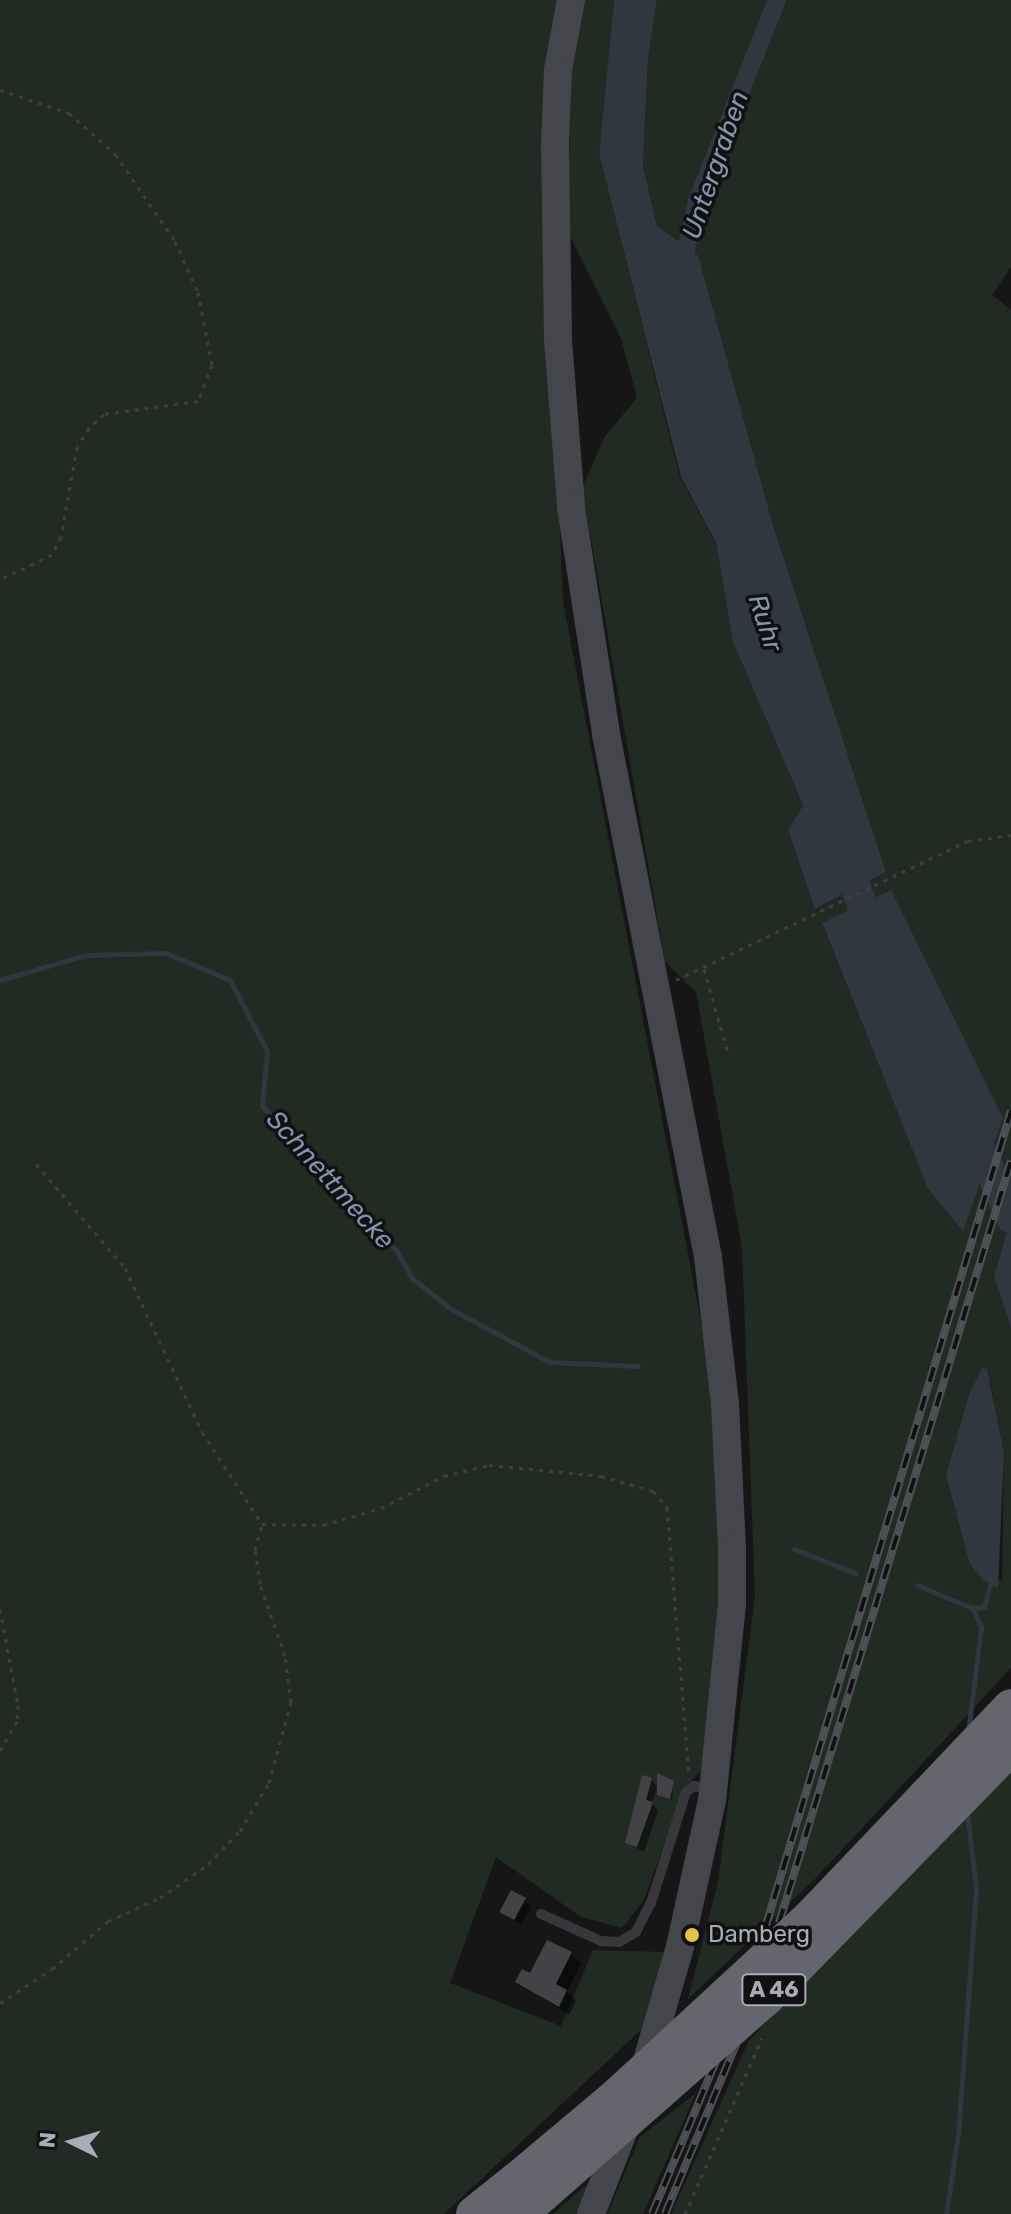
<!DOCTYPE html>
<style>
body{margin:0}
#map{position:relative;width:1011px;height:2214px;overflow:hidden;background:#161617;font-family:Rubik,sans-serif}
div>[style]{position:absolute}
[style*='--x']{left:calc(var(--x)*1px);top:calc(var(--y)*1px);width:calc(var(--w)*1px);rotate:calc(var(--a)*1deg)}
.green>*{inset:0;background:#222a24}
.water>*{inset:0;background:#30373f}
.shadow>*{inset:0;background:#0007}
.stream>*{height:5px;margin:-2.5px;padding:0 2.5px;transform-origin:2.5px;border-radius:2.5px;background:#30373f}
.canal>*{height:18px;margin:-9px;padding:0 9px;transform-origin:9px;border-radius:9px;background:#30373f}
.river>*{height:30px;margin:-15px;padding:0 15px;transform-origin:15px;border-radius:15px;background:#30373f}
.building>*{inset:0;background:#434347;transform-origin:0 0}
.path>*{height:3px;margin-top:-1.5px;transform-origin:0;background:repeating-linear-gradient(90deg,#3d3e43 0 4px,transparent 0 10px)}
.lane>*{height:10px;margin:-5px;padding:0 5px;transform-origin:5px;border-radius:5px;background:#37373c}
.secondary>*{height:28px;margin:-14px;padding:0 14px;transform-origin:14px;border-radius:14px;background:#45464c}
.highway>*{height:36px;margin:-18px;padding:0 18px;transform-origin:18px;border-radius:18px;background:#64656d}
.rail>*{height:8px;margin-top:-4px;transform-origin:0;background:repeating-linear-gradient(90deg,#111112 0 15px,#505157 0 30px);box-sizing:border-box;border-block:2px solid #505157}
.highway-bridge>*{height:36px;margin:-18px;padding:0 18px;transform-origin:18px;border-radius:18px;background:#64656d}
.dots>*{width:22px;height:22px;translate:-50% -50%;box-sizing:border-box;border:4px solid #111112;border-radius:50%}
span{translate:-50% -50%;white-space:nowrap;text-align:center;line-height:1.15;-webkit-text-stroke:7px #111112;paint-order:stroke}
.shield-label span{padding:2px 6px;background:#111112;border:2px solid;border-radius:6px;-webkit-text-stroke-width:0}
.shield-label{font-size:22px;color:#a9abb6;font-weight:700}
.poi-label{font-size:24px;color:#a9abb6}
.left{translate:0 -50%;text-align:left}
.water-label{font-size:26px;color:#8394ae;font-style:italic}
.north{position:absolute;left:32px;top:2102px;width:80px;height:80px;-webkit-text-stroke:6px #111112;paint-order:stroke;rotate:275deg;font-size:22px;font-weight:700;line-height:32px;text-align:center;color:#a9abb6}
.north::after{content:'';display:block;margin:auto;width:28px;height:36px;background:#a9abb6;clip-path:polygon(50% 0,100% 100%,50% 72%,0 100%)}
</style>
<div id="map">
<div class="green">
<i style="clip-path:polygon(0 0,561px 0,543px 123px,563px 602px,708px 1358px,726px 1587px,702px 1770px,684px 1788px,644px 1900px,622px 1928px,581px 1917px,496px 1857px,450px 1983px,561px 2026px,593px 1950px,665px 1952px,643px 2028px,444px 2214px,0 2214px)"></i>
<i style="clip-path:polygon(evenodd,584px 0,614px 0,599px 154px,680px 477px,716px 544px,733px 642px,803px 807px,788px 831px,816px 909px,886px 872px,773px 525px,698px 255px,657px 226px,643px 166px,648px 58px,657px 0,1011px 0,1011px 267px,992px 295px,1011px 310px,1011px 1218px,994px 1276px,1011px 1328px,1011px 1668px,815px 1879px,688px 1999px,718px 1882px,755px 1596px,742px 1247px,696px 992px,665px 962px,582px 488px,605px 436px,637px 398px,621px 338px,567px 230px,572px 56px,584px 0,890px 891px,1002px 1117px,963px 1230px,928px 1189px,822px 924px,890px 891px,584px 0,982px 1368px,990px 1381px,1004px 1452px,1002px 1581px,969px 1562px,946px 1475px,969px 1394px,982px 1368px)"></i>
<i style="clip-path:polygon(1011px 1771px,1011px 2214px,671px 2214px,749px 2040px)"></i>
<i style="clip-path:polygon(696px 2093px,643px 2214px,607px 2214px,640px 2137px)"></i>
<i style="clip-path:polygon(593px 2179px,579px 2214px,553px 2214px)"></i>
</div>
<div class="water">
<i style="clip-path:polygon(614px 0,657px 0,648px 58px,643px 166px,657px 226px,698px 255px,773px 525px,886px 872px,815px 909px,788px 830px,803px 806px,733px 642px,716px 543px,681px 477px,599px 154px)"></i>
<i style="clip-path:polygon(891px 890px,1003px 1118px,963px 1231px,928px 1189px,822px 923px)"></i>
<i style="clip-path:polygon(1011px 1218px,1011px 1328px,994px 1276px)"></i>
<i style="clip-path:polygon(982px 1368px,987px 1369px,1004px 1452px,998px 1588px,982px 1579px,969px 1562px,946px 1475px,969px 1394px)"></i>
</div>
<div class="shadow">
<i style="clip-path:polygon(651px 1780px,657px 1786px,652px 1804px,658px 1810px,644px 1852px,627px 1842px)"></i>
<i style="clip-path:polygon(673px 1782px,672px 1800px,662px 1797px,659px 1795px)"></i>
<i style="clip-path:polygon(512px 1892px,532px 1906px,521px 1925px,501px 1912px)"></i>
<i style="clip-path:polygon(571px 1954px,581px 1964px,567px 1992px,576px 2001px,569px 2015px,518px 1982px)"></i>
</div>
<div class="stream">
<i style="--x:0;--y:980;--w:90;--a:-16.2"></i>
<i style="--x:86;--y:955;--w:80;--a:-1.4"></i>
<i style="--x:166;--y:953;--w:69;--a:22.9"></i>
<i style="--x:230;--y:980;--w:80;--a:62.5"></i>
<i style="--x:267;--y:1051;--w:55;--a:95.2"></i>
<i style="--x:262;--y:1106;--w:197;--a:47.1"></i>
<i style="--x:396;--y:1250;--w:32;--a:60"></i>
<i style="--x:412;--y:1278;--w:50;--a:38.5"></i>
<i style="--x:451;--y:1309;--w:112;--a:28.2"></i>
<i style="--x:550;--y:1362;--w:88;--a:2.6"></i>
<i style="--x:794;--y:1549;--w:66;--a:21.5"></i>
<i style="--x:917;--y:1585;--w:60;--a:22.7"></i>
<i style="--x:972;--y:1608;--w:12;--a:-5"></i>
<i style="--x:984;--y:1607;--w:24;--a:-75"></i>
<i style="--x:968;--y:1732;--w:106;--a:-82.9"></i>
<i style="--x:981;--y:1627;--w:21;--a:-115"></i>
<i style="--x:946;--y:2214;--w:80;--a:-81.4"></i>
<i style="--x:958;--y:2135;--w:248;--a:-85.8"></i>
<i style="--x:976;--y:1888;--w:77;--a:-96.8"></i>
</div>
<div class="canal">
<i style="--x:682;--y:268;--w:69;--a:-77.4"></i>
<i style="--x:697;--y:201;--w:216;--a:-68.3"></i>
</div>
<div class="river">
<i style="--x:842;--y:850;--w:96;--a:69.9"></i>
<i style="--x:970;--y:1125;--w:102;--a:66.2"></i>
</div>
<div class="building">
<i style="clip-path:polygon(657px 1773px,674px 1781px,670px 1799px,657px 1795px)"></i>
<i style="clip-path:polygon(642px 1775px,652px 1778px,646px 1800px,653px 1802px,637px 1847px,625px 1843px)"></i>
<i style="left:511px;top:1890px;width:17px;height:25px;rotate:28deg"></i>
<i style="clip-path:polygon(547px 1940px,572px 1952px,556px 1984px,567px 1990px,559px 2007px,515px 1982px,522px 1969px,530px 1973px)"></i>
</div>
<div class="path">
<i style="--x:0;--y:90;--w:73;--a:18.4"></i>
<i style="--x:69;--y:113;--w:62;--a:41.7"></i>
<i style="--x:115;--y:154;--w:106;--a:55.4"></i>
<i style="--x:175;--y:241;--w:56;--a:65.7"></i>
<i style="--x:198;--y:292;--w:74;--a:79.1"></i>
<i style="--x:212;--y:365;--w:39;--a:111"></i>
<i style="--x:198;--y:401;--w:95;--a:172.1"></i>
<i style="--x:104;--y:414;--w:21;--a:137"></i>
<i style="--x:89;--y:428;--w:22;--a:122"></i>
<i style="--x:77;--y:447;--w:91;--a:100.1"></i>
<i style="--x:61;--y:537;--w:20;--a:117"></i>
<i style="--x:52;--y:555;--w:57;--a:155.2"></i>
<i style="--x:704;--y:969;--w:84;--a:74.1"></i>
<i style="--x:676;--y:980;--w:323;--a:-25.5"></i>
<i style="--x:968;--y:841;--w:43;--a:-7.9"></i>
<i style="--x:36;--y:1164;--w:137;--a:49.4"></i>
<i style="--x:125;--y:1268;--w:181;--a:64.8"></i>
<i style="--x:202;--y:1432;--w:110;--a:56.9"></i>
<i style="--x:262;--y:1524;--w:61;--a:0.9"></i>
<i style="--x:323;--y:1525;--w:60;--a:-16.3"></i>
<i style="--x:381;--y:1508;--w:71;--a:-26.9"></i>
<i style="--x:444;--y:1476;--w:46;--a:-13.7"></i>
<i style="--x:489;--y:1465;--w:113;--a:5.6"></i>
<i style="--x:601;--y:1476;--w:54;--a:16.1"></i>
<i style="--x:653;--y:1491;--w:21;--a:49"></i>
<i style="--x:667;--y:1507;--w:267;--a:85.3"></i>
<i style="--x:0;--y:1609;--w:98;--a:79.4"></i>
<i style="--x:18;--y:1705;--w:16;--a:94"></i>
<i style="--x:17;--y:1721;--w:34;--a:120"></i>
<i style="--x:0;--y:2003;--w:62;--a:-33.2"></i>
<i style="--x:52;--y:1969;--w:74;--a:-40.6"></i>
<i style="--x:108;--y:1921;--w:57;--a:-23.9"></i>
<i style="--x:160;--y:1898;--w:59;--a:-35.3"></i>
<i style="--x:208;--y:1864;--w:46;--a:-45.9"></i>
<i style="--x:240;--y:1831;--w:56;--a:-58.9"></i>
<i style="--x:269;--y:1783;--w:84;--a:-74.8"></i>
<i style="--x:291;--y:1702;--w:46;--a:-97.4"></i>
<i style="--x:285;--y:1656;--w:76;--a:-109.1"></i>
<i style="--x:260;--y:1584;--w:34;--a:-98"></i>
<i style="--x:255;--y:1550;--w:27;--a:-75"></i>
<i style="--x:685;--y:2214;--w:192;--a:-66.4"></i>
</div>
<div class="lane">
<i style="--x:541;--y:1914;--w:66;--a:24.2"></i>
<i style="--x:601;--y:1941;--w:18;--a:3"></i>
<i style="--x:619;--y:1942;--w:20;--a:-30"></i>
<i style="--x:636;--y:1932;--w:33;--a:-63"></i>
<i style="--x:651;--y:1903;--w:116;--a:-72.5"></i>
<i style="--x:686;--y:1792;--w:10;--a:-37"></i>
<i style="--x:694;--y:1786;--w:17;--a:10"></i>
</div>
<div class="secondary">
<i style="--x:571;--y:0;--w:71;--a:100.5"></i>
<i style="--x:558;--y:70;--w:76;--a:92.3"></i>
<i style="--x:555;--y:146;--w:194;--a:89.1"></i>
<i style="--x:558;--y:340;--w:168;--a:85.5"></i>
<i style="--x:571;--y:507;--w:230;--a:81.2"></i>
<i style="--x:606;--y:734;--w:533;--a:78.96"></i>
<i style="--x:708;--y:1257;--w:148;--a:83.4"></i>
<i style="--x:725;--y:1404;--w:145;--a:87.2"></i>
<i style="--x:732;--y:1549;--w:55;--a:90"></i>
<i style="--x:732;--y:1604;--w:197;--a:95.8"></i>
<i style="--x:712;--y:1800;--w:150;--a:102.3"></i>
<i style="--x:680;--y:1947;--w:129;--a:106.2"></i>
<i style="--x:591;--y:2214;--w:99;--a:-68.6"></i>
</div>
<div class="highway">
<i style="--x:810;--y:1918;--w:291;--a:-46.4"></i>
<i style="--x:474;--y:2214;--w:56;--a:-38.5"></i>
</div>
<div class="rail">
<i style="--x:779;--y:1923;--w:797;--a:-73.07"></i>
<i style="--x:652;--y:2214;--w:248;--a:-67.3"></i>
<i style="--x:748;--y:1985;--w:913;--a:-73.25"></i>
<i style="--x:665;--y:2214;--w:205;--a:-67.3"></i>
</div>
<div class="highway-bridge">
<i style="--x:518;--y:2179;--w:131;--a:-40"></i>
<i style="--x:618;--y:2095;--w:261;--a:-42.7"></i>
<i style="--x:520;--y:2214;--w:329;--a:-41.3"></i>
<i style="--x:767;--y:1997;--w:349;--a:-45.7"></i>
</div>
<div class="dots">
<i style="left:692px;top:1935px;background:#e2c343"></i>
</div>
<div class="shield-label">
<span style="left:774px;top:1990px">A 46</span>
</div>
<div class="poi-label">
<span class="left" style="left:708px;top:1935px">Damberg</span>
</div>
<div class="water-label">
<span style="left:716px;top:165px;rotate:-71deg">Untergraben</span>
<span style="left:765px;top:623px;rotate:72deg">Ruhr</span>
<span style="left:330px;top:1180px;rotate:48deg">Schnettmecke</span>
</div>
<div class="north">N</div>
</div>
